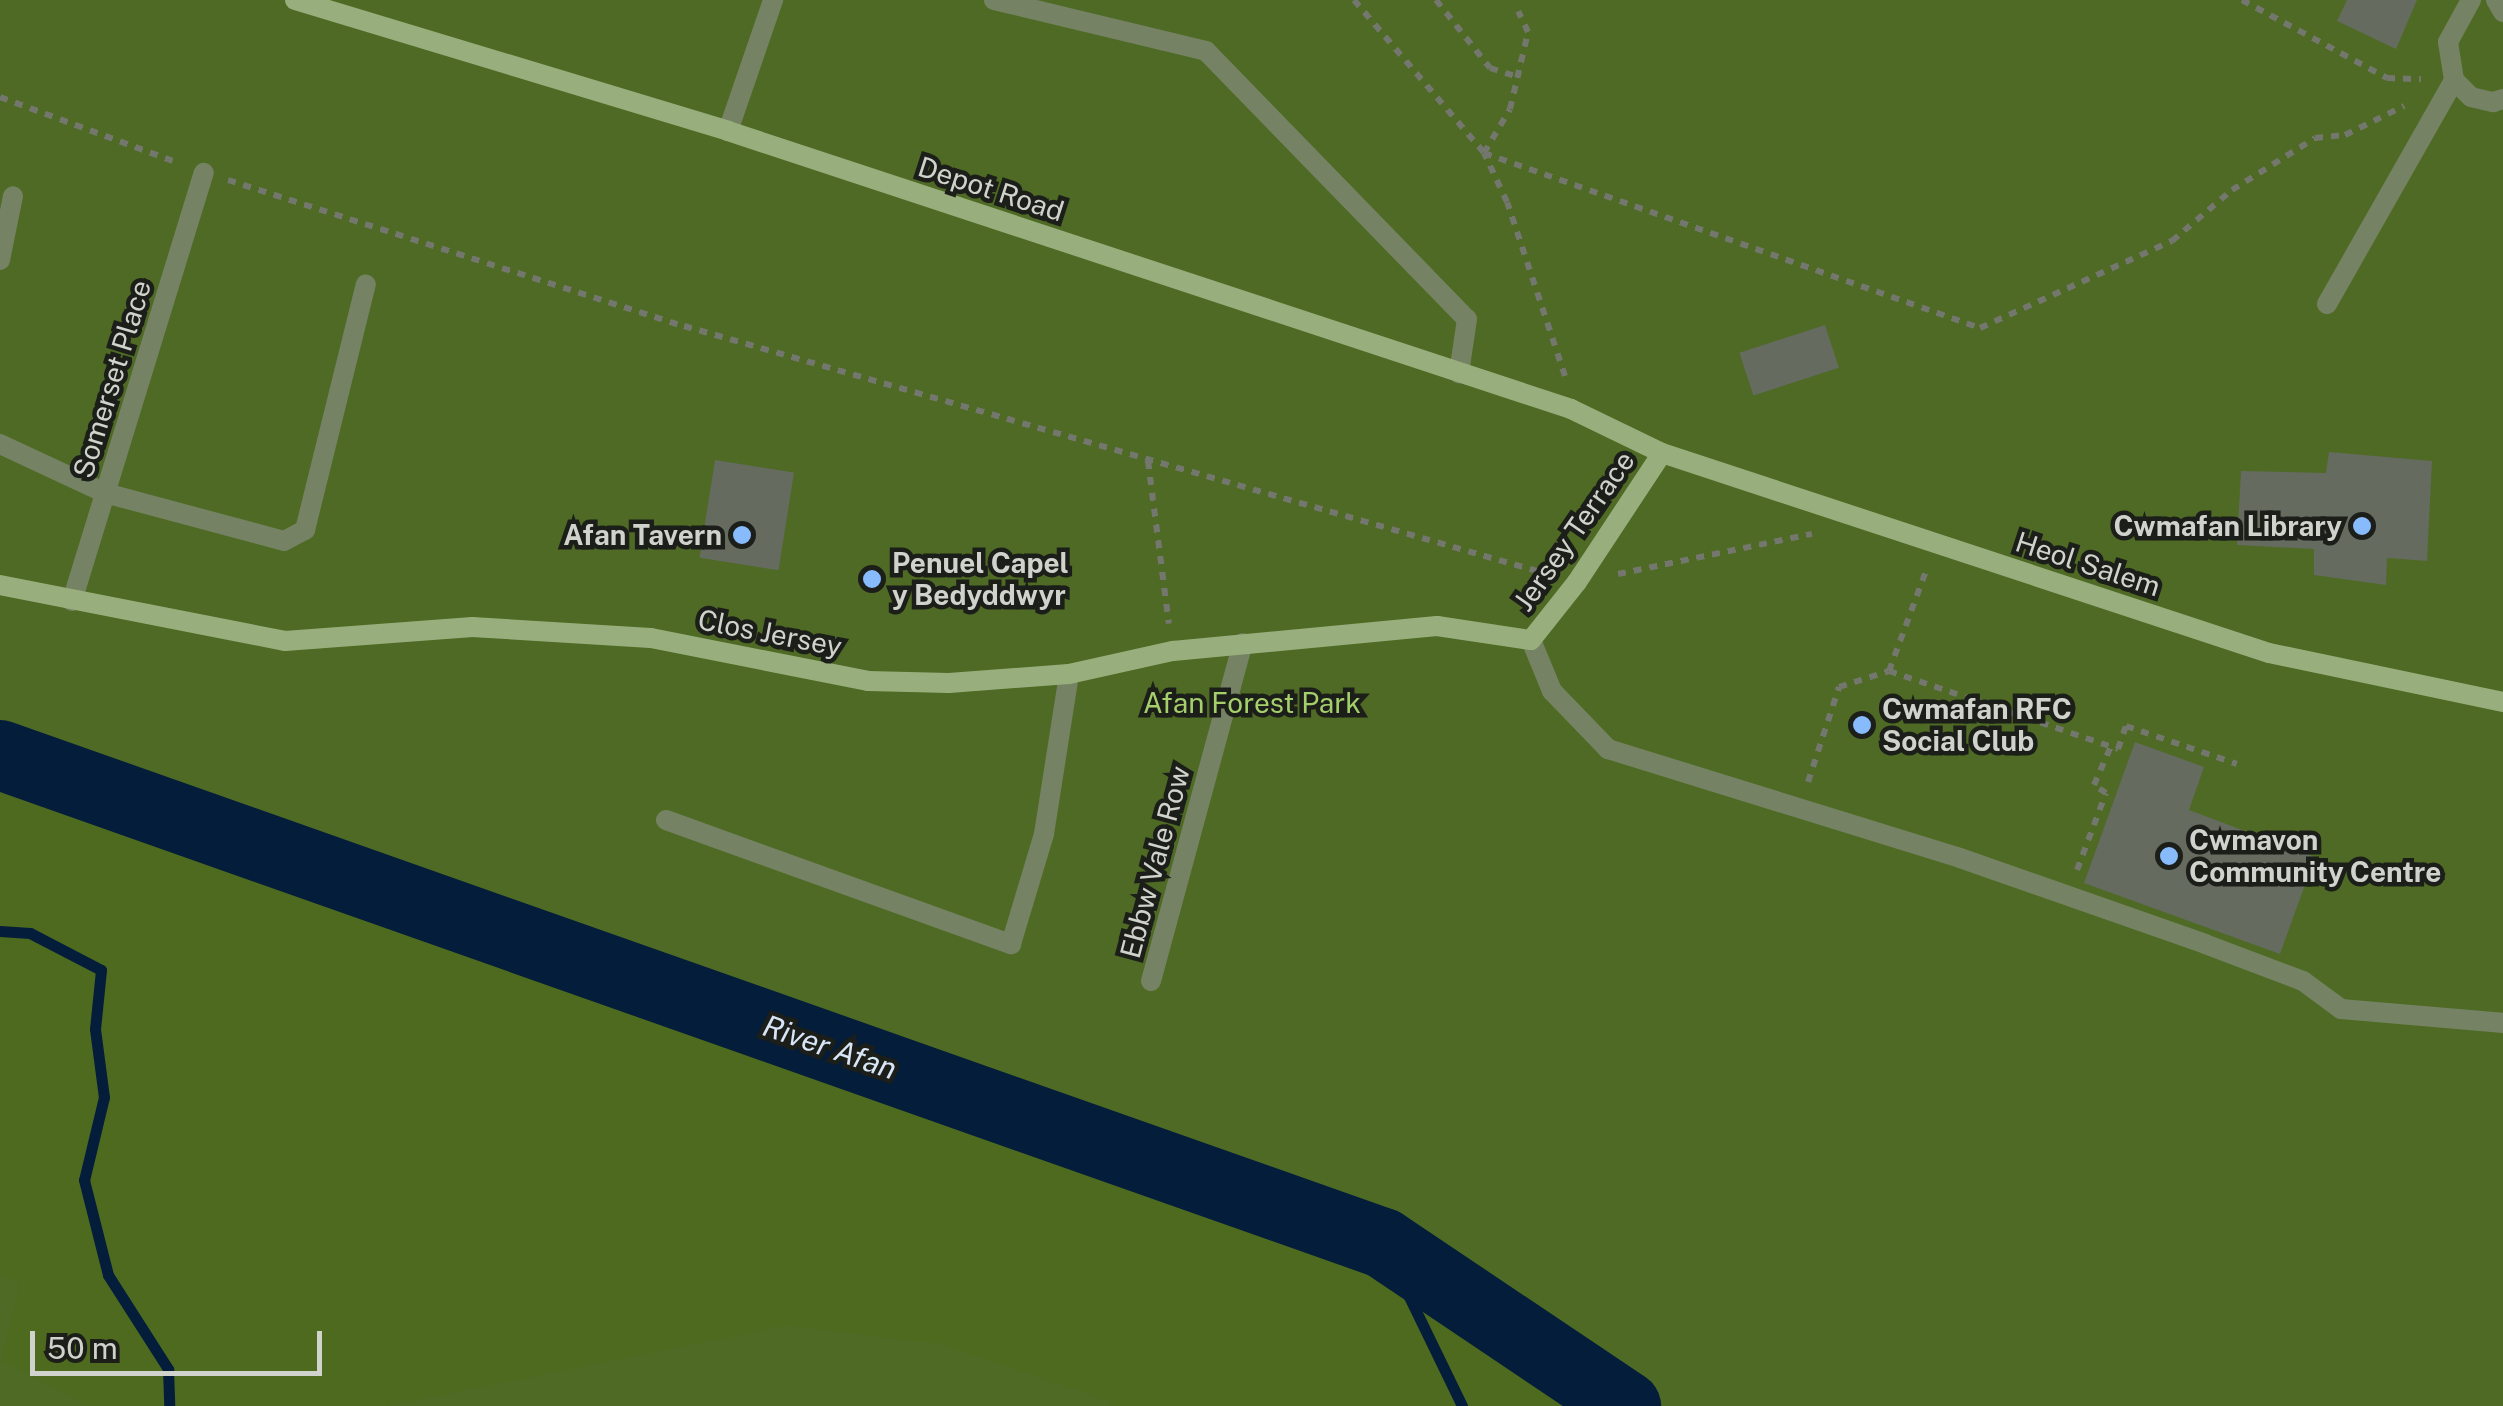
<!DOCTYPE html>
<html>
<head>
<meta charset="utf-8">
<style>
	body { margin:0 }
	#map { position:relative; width:2503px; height:1406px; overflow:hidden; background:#33372d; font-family:"Public Sans",sans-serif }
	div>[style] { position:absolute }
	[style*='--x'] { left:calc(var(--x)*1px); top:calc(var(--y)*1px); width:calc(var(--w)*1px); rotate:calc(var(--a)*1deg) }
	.green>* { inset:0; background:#4e6a24; transform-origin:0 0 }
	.forest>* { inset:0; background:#4d6a1f }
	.stream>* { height:11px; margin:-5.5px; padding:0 5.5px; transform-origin:5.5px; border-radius:5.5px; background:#041d3a }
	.river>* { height:70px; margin:-35px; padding:0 35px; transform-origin:35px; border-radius:35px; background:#041d3a }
	.building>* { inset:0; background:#656b5f; transform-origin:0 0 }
	.path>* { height:6px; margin-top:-3px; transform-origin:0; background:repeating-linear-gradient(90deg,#74776e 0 8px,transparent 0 16px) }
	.lane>* { height:20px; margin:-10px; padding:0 10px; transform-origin:10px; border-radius:10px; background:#758364 }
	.street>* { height:20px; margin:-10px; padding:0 10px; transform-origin:10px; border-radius:10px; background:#758364 }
	.secondary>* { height:20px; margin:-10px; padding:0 10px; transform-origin:10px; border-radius:10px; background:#98af7d }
	.dots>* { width:28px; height:28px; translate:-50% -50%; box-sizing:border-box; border:5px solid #1c1e19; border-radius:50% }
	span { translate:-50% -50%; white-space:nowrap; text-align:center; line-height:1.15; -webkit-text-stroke:9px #1c1e19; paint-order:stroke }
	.street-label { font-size:28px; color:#d0d3cc }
	.poi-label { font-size:28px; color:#d0d3cc; font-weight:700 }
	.right { translate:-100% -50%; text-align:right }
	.left { translate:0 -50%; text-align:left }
	.park-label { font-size:28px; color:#a4cf6b }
	.water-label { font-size:30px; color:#d7e5f6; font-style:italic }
	.scale { position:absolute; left:30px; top:1331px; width:292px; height:45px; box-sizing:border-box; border:5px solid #d0d3cc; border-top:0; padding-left:12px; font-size:30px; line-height:35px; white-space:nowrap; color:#d0d3cc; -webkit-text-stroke:8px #1c1e19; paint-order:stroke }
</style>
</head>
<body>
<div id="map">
	<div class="green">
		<div style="left:0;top:0;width:2503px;height:1406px"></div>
	</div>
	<div class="forest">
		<div style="clip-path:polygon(0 793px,845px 1078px,1187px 1206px,1363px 1265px,1575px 1406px,1111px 1406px,1109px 1401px,942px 1344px,788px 1325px,386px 1406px,90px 1406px,2px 1360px,20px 1284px,0 1273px)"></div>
	</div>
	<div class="stream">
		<div style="--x:0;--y:931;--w:30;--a:4"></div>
		<div style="--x:30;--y:933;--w:80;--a:27.5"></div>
		<div style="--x:101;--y:970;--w:59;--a:95.8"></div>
		<div style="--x:95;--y:1029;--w:69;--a:82.5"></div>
		<div style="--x:104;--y:1097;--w:85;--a:103.5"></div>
		<div style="--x:84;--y:1180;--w:98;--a:75.8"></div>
		<div style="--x:108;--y:1275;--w:112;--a:57.4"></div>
		<div style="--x:168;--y:1369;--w:37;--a:88"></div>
		<div style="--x:1383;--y:1243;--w:181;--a:64.1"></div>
	</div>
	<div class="river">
		<div style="--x:0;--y:755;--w:1467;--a:19.44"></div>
		<div style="--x:1383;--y:1243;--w:293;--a:33.9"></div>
	</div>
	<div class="building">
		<div style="clip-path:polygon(2347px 0,2417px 0,2396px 49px,2337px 21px)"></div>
		<div style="left:1825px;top:325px;width:45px;height:90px;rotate:72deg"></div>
		<div style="clip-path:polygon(2329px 452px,2432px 461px,2427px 561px,2387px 558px,2386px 585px,2314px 575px,2314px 549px,2237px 545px,2241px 471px,2326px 473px)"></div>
		<div style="left:715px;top:460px;width:80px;height:99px;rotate:9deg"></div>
		<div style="clip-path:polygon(2135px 742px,2204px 767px,2189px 810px,2315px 857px,2280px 954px,2084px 883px)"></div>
	</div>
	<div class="path">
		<div style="--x:1354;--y:0;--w:201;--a:49.6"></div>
		<div style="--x:1484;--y:153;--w:51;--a:-59.4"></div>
		<div style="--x:1510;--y:109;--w:79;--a:-76.8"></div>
		<div style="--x:1528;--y:32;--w:23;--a:-115"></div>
		<div style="--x:1436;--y:0;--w:87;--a:51.5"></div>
		<div style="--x:1490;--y:68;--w:29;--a:18"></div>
		<div style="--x:2242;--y:0;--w:165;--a:28.3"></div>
		<div style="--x:2387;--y:78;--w:34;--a:2"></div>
		<div style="--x:0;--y:97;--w:190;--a:20.3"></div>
		<div style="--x:228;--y:180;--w:479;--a:17.8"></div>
		<div style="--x:684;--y:326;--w:899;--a:16.02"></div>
		<div style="--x:1565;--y:376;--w:183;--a:-108.4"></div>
		<div style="--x:1507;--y:202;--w:54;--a:-115.1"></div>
		<div style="--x:1484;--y:153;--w:526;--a:19.43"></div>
		<div style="--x:1980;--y:328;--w:211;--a:-24.4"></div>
		<div style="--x:2172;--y:241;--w:79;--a:-40.4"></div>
		<div style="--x:2232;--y:190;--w:98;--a:-32.1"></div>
		<div style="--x:2315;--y:138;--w:30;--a:-6"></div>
		<div style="--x:2345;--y:135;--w:66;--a:-26.2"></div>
		<div style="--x:1148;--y:461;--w:164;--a:82.7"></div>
		<div style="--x:1618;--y:574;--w:198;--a:-11.7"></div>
		<div style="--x:1889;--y:671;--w:242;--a:18.8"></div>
		<div style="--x:2118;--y:749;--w:24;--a:-71"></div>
		<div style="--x:2126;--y:726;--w:117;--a:18.9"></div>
		<div style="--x:1808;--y:782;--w:100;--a:-71.9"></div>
		<div style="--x:1839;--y:687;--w:52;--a:-17.7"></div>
		<div style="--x:1889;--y:671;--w:110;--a:-69.7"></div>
		<div style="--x:2077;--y:870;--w:82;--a:-69.4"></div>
		<div style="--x:2106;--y:793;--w:14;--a:-146"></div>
		<div style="--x:2094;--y:785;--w:43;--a:-66.4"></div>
	</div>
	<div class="lane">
		<div style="--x:994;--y:0;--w:218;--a:13.5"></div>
		<div style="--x:1206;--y:51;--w:374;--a:45.8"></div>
		<div style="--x:1467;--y:319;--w:55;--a:98.4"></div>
		<div style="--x:728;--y:131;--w:139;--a:-71"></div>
		<div style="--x:0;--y:260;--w:65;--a:-78.5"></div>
		<div style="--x:2327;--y:304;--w:257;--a:-60.4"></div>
		<div style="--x:0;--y:444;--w:116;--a:25"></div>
		<div style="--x:105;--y:493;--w:185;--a:15"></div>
		<div style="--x:284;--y:541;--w:24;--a:-28"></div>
		<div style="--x:305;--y:530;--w:253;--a:-76.1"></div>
		<div style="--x:666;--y:820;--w:367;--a:19.8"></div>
		<div style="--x:1011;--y:944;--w:115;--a:-73.3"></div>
		<div style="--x:1044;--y:834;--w:162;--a:-81.1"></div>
	</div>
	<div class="street">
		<div style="--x:2471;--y:0;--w:48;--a:118.7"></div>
		<div style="--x:2448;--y:42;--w:38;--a:81"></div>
		<div style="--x:2454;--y:80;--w:24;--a:45"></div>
		<div style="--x:2471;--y:97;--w:23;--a:13"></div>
		<div style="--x:2493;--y:102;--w:10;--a:-17"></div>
		<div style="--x:2496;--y:0;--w:14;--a:60"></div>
		<div style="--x:72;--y:601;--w:448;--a:-72.9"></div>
		<div style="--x:1531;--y:640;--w:55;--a:67.6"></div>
		<div style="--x:1552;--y:691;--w:81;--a:46"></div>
		<div style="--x:1608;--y:749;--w:368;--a:17.2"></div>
		<div style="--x:1960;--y:858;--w:260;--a:19.3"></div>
		<div style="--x:2205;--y:944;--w:105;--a:20.7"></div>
		<div style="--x:2303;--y:981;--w:47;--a:36.4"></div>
		<div style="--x:2341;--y:1009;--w:163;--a:4.9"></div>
		<div style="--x:1151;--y:981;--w:350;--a:-74.8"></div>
	</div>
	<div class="secondary">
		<div style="--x:295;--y:0;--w:452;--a:16.8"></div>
		<div style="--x:728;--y:131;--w:888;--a:18.25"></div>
		<div style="--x:1571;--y:409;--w:101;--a:25.8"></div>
		<div style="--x:1662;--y:453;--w:639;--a:18.24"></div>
		<div style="--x:2269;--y:653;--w:239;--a:11.8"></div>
		<div style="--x:0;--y:585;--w:290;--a:11.1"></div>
		<div style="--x:285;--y:641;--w:188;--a:-4.3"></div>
		<div style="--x:472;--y:627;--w:179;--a:3.5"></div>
		<div style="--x:651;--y:638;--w:221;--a:11.2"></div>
		<div style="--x:868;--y:681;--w:81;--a:1.4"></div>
		<div style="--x:949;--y:683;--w:120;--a:-4.3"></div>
		<div style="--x:1069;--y:674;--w:107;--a:-12.5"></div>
		<div style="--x:1173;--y:651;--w:265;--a:-5.4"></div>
		<div style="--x:1437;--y:626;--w:95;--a:8.5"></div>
		<div style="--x:1531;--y:640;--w:74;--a:-51.6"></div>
		<div style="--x:1577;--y:582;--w:154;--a:-56.6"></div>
	</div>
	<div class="dots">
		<div style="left:2362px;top:526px;background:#87bbfb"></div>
		<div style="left:742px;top:535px;background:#87bbfb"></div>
		<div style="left:872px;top:579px;background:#87bbfb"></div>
		<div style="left:1862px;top:725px;background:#87bbfb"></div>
		<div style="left:2169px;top:856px;background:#87bbfb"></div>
	</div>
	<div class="street-label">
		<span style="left:991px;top:189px;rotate:18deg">Depot Road</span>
		<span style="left:112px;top:379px;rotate:-73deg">Somerset Place</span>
		<span style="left:1574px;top:531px;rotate:-55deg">Jersey Terrace</span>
		<span style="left:2088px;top:564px;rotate:18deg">Heol Salem</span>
		<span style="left:770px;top:633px;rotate:11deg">Clos Jersey</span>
		<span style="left:1155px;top:862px;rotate:-75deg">Ebbw Vale Row</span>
	</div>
	<div class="poi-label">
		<span class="right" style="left:2342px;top:526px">Cwmafan Library</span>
		<span class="right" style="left:722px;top:535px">Afan Tavern</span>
		<span class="left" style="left:892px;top:579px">Penuel Capel<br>y Bedyddwyr</span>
		<span class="left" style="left:1882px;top:725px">Cwmafan RFC<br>Social Club</span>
		<span class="left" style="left:2189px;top:856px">Cwmavon<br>Community Centre</span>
	</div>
	<div class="park-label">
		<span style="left:1252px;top:703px">Afan Forest Park</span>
	</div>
	<div class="water-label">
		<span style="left:830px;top:1047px;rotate:19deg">River Afan</span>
	</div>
	<div class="scale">50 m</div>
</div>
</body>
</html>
